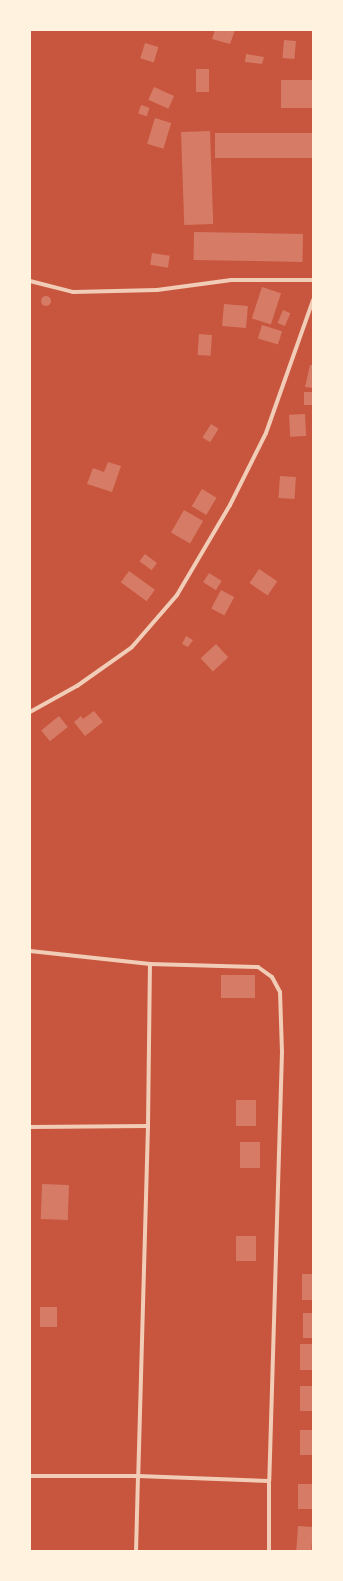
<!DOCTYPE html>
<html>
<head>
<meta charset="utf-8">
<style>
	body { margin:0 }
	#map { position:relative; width:343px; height:1581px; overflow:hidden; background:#c8553d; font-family:Rubik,sans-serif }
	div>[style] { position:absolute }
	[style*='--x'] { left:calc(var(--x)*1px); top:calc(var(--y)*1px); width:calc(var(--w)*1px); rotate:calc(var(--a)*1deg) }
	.building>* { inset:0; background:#d67c66; transform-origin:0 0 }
	.round { border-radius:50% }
	.minor>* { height:4px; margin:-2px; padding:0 2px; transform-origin:2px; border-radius:2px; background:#f1ccb7 }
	span { translate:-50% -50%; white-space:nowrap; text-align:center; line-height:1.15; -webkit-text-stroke:4px #fff3e0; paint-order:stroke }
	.frame { position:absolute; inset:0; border:31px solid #fff3e0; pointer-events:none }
</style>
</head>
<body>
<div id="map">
	<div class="building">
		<div style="clip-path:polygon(215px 30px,235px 30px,230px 44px,212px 39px)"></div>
		<div style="left:284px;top:40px;width:12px;height:18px;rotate:5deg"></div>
		<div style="left:145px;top:43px;width:14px;height:16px;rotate:17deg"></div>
		<div style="clip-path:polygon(246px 54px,264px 57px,262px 64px,245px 62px)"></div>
		<div style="left:196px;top:69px;width:13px;height:23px"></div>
		<div style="left:313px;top:80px;width:28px;height:32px;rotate:90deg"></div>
		<div style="left:154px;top:87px;width:22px;height:14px;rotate:24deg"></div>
		<div style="left:141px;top:105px;width:9px;height:9px;rotate:18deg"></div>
		<div style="left:155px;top:118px;width:17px;height:27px;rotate:17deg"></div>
		<div style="left:210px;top:131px;width:93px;height:29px;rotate:88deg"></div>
		<div style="left:215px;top:133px;width:98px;height:25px"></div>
		<div style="left:194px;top:232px;width:109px;height:28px;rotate:1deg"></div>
		<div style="left:152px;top:253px;width:18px;height:12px;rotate:9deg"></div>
		<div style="left:262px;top:287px;width:20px;height:33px;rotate:18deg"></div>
		<div class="round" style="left:41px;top:296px;width:10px;height:10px"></div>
		<div style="left:224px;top:304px;width:24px;height:22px;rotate:5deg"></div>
		<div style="left:283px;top:310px;width:8px;height:14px;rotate:23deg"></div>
		<div style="left:262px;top:325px;width:21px;height:14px;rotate:17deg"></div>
		<div style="left:199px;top:334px;width:13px;height:21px;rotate:4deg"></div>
		<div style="clip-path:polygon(310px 365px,313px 365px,313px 388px,305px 387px)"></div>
		<div style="left:304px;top:392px;width:9px;height:13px"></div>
		<div style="left:305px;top:414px;width:22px;height:16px;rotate:87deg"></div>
		<div style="left:211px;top:424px;width:9px;height:16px;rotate:32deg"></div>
		<div style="clip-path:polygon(108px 462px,121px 466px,112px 492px,87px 484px,93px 468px,104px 472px)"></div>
		<div style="left:280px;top:476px;width:16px;height:22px;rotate:4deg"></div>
		<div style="left:202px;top:489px;width:17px;height:20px;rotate:31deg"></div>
		<div style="left:184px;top:510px;width:22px;height:26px;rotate:30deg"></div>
		<div style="left:145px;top:554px;width:15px;height:9px;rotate:37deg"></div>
		<div style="left:259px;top:569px;width:22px;height:17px;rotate:34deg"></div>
		<div style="left:129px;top:571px;width:32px;height:14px;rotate:36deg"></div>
		<div style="left:209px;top:573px;width:15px;height:11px;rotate:32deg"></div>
		<div style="left:221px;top:590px;width:15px;height:21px;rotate:28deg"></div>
		<div style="clip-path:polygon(186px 636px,193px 640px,188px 647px,182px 644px)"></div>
		<div style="left:216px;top:644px;width:18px;height:21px;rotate:47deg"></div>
		<div style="clip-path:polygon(94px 711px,103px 722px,85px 736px,74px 722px,81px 716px,83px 719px)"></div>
		<div style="left:59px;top:716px;width:14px;height:23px;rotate:51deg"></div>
		<div style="left:255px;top:975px;width:23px;height:34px;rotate:90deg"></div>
		<div style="left:236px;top:1100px;width:20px;height:26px"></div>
		<div style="left:240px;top:1142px;width:20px;height:26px"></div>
		<div style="left:42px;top:1184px;width:27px;height:35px;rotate:2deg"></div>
		<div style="left:236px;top:1236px;width:20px;height:25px"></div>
		<div style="left:302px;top:1274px;width:11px;height:26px"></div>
		<div style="left:40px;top:1307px;width:17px;height:20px"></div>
		<div style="left:303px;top:1313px;width:10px;height:25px"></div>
		<div style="left:300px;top:1344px;width:13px;height:26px"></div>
		<div style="left:300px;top:1386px;width:13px;height:25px"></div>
		<div style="left:300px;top:1430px;width:13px;height:25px"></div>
		<div style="left:298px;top:1484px;width:15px;height:25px"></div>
		<div style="left:298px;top:1526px;width:15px;height:25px;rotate:4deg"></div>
	</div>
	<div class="minor">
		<div style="--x:30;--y:281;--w:44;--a:14.3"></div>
		<div style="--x:73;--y:292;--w:84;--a:-1.4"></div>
		<div style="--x:157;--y:290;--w:75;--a:-7.7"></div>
		<div style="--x:231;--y:280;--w:82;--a:0"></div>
		<div style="--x:30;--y:712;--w:54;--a:-29"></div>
		<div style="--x:77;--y:686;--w:67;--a:-35.3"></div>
		<div style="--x:132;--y:647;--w:69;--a:-49.1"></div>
		<div style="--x:177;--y:595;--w:104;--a:-59.5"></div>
		<div style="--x:230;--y:505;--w:80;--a:-63.4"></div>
		<div style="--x:266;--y:433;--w:141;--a:-70.5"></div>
		<div style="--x:30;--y:951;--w:121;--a:6.2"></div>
		<div style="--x:150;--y:964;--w:108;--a:1.6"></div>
		<div style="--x:258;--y:967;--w:17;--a:36"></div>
		<div style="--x:272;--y:977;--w:17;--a:62"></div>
		<div style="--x:280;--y:992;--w:60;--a:88.1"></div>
		<div style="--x:282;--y:1052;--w:429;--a:91.7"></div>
		<div style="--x:269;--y:1481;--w:70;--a:90"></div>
		<div style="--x:148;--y:1126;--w:162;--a:-89.3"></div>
		<div style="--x:30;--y:1127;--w:118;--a:-0.5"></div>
		<div style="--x:148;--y:1126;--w:350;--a:91.6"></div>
		<div style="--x:138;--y:1476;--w:131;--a:2.2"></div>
		<div style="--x:30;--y:1476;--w:108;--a:0"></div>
		<div style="--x:138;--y:1476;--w:75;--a:91.5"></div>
	</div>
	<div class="frame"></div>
</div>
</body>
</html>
